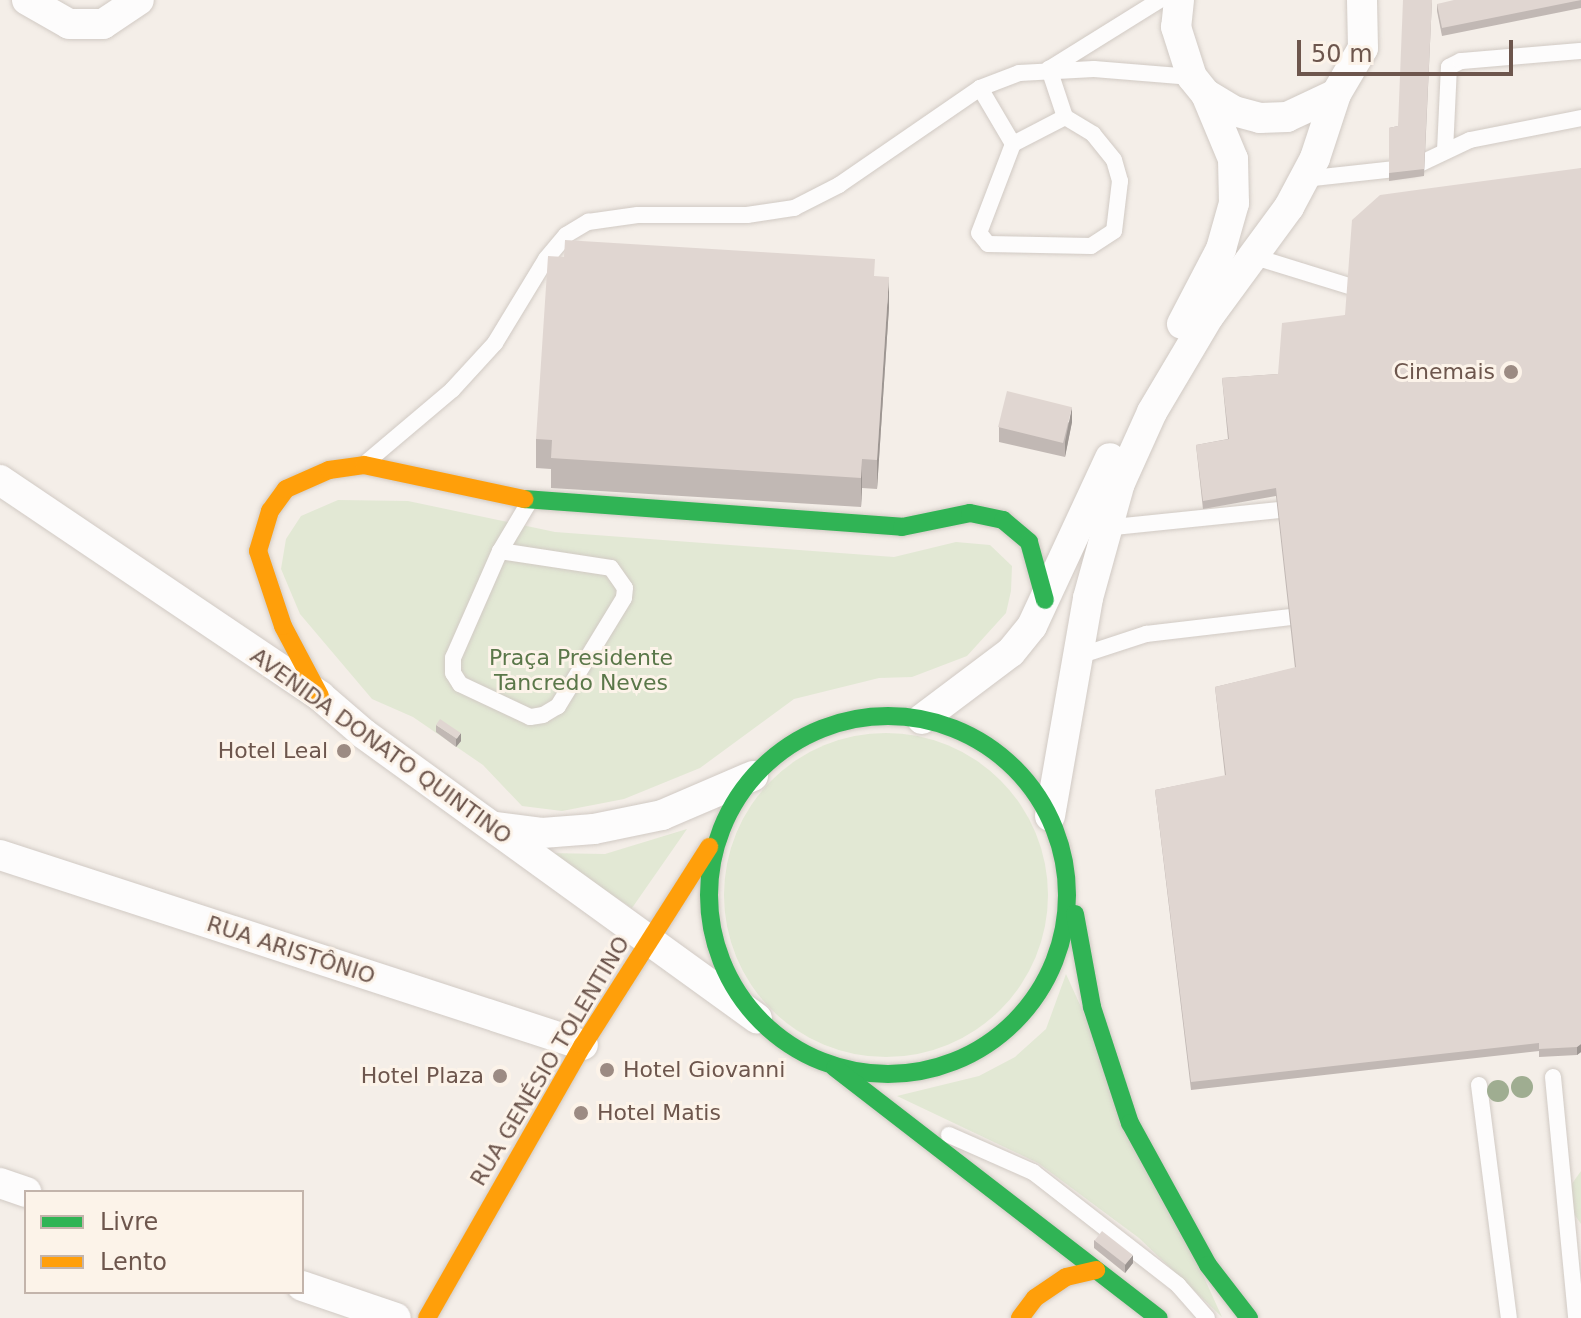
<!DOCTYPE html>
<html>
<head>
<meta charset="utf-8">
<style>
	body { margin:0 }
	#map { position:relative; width:1581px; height:1318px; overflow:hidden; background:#f4eee8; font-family:"DejaVu Sans",sans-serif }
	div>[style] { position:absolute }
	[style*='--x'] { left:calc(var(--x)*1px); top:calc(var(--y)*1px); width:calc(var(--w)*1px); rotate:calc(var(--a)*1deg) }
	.green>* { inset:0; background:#e2e8d4 }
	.round { border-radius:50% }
	.roads { filter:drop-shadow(0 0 2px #d1cac4) drop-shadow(0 0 2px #d1cac4) }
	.lane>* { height:16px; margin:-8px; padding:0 8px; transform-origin:8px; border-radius:8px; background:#fdfcfc }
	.street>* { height:30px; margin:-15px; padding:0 15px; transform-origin:15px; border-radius:15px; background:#fdfcfc }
	.fast>* { height:18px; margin:-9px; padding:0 9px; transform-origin:9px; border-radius:9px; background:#30b455 }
	.fast>.ring { margin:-9px; padding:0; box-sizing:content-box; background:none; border:18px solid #30b455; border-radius:50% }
	.slow>* { height:18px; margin:-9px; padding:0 9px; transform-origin:9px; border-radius:9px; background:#ff9f0a }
	.trees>* { width:22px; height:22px; margin:-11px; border-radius:50%; background:#9fad91 }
	.wall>* { inset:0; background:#c1b8b4 }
	.shaded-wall>* { inset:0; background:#9d9692 }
	.building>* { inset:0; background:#e0d6d1; transform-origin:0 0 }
	.dots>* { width:22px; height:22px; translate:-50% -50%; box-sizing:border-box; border:4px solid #fcf3e9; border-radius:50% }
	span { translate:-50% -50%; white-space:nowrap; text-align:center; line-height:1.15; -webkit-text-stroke:6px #fcf3e9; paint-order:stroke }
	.poi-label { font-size:22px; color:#6d564d }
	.right { translate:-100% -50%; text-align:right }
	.left { translate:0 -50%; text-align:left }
	.park-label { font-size:22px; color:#5a7749 }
	.street-label { font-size:22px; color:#6d564d }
	.legend { position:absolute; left:24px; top:1190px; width:280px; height:104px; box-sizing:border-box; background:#fcf3e9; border:2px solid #c3b4ab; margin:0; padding:10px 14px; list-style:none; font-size:24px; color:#6d564d }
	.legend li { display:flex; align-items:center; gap:16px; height:40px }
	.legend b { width:40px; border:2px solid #c3b4ab }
	.scale { position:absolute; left:1297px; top:40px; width:216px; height:36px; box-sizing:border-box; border:4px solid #6d564d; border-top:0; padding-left:10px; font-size:24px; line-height:28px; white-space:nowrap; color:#6d564d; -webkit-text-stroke:6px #fcf3e9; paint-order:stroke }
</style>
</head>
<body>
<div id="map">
	<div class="green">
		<div style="clip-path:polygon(338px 500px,408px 501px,555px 532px,894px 557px,956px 542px,990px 545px,1012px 566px,1011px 591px,1006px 613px,967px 656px,912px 677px,879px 678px,794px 699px,700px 768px,624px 799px,562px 811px,522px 806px,483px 765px,413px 717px,372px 699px,300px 614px,281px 569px,286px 539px,301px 516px)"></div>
		<div class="round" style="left:724px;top:733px;width:324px;height:324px"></div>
		<div style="clip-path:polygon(687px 829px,632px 908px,547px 853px,605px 854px)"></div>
		<div style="clip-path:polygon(1066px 974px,1222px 1317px,1139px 1238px,1038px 1163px,897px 1096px,979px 1076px,1015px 1057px,1046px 1029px)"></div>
		<div style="clip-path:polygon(1581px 1171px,1581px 1224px,1570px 1208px,1571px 1185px)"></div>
	</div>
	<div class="roads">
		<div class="lane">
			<div style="--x:980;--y:88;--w:65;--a:59.5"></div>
			<div style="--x:1065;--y:117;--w:33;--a:31"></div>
			<div style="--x:1093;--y:134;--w:33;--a:51"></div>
			<div style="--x:1114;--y:160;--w:22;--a:74"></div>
			<div style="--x:1120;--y:181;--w:50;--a:96.8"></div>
			<div style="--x:1114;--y:231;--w:27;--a:147"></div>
			<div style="--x:1091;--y:246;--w:103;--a:-178.9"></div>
			<div style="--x:988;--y:244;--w:14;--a:-129"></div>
			<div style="--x:979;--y:233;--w:95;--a:-69.1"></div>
			<div style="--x:1013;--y:144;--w:59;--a:-27.4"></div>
			<div style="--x:1065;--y:117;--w:51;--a:-108.4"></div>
			<div style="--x:1049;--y:69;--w:131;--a:-31.9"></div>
			<div style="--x:1445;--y:151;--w:84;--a:-87.3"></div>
			<div style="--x:1449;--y:67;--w:13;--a:-27"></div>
			<div style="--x:1461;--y:61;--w:120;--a:-4.8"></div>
			<div style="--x:1304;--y:179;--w:110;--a:-6.3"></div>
			<div style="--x:1413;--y:167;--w:63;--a:-25.3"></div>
			<div style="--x:1470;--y:140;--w:113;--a:-11.2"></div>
			<div style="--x:1252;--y:256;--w:118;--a:17.2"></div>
			<div style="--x:368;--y:461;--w:110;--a:-40.2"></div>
			<div style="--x:452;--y:390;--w:64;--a:-47.5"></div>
			<div style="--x:495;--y:343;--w:98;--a:-58.7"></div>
			<div style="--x:546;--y:259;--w:31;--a:-50"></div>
			<div style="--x:566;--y:235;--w:26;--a:-31"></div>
			<div style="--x:588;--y:222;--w:50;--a:-8"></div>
			<div style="--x:638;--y:215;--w:109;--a:0"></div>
			<div style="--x:747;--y:215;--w:48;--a:-8.5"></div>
			<div style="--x:794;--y:208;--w:51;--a:-27.1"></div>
			<div style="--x:839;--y:185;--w:171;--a:-34.5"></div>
			<div style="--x:980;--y:88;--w:42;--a:-21"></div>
			<div style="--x:1019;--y:73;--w:75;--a:-3.1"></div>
			<div style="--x:1094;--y:69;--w:98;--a:4.7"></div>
			<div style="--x:1105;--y:528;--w:194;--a:-5.9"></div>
			<div style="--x:500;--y:551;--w:112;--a:8.7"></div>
			<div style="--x:611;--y:568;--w:24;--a:55"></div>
			<div style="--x:625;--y:588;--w:10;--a:96"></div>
			<div style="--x:624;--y:598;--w:127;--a:121.4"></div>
			<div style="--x:558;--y:706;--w:17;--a:149"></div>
			<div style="--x:543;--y:715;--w:13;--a:171"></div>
			<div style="--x:530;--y:717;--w:77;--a:-154.8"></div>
			<div style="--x:460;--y:684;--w:13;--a:-122"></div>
			<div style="--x:453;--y:673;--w:15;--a:-90"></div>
			<div style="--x:453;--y:658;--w:117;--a:-66.3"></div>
			<div style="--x:500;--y:551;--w:55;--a:-59.2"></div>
			<div style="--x:1079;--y:656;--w:71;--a:-18.2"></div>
			<div style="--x:1146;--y:634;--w:163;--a:-6.7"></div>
			<div style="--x:1553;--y:1077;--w:242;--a:84.5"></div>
			<div style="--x:1479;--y:1085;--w:235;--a:82.7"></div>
			<div style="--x:949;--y:1135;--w:92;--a:23.8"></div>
			<div style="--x:1033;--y:1172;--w:184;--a:37.9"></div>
			<div style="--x:1178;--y:1285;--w:44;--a:48.7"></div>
		</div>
		<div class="street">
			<div style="--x:27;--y:0;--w:48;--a:29.7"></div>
			<div style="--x:69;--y:24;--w:34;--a:0"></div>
			<div style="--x:103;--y:24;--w:43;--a:-33.7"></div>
			<div style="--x:1179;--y:0;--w:27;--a:96"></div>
			<div style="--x:1176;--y:27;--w:52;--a:72.3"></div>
			<div style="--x:1192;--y:77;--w:22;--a:51"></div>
			<div style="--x:1206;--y:94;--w:33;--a:31"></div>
			<div style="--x:1234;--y:111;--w:27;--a:15"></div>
			<div style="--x:1260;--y:118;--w:27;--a:-2"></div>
			<div style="--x:1287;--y:117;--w:54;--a:-25.1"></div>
			<div style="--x:1336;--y:94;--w:53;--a:-59.6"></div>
			<div style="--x:1363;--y:48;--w:48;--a:-91.2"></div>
			<div style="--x:1182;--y:324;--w:85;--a:-62.5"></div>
			<div style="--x:1221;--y:249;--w:48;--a:-74.2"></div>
			<div style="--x:1234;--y:203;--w:44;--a:-91.3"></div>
			<div style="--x:1233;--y:159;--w:70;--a:-112.6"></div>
			<div style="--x:0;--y:480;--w:386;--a:34"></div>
			<div style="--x:320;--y:696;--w:58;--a:40.8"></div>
			<div style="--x:364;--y:734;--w:485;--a:35.9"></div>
			<div style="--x:922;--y:719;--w:111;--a:-37"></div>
			<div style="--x:1011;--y:652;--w:33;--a:-51"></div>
			<div style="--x:1032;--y:626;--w:185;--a:-65.1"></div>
			<div style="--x:1050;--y:816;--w:221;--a:-80.1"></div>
			<div style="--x:1088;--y:598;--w:119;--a:-74.5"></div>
			<div style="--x:1120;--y:483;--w:78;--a:-65.7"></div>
			<div style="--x:1152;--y:412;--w:112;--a:-59.3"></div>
			<div style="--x:1209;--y:316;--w:135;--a:-53.7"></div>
			<div style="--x:1289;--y:207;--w:55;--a:-62"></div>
			<div style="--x:1315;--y:158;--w:67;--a:-71.8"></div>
			<div style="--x:495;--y:827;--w:47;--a:7.3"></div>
			<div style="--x:542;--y:833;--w:52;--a:-4.4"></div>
			<div style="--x:594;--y:829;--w:69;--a:-11.6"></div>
			<div style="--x:662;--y:815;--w:99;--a:-23.2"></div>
			<div style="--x:0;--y:855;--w:613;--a:18.05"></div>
			<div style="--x:0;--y:1183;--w:28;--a:19"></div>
			<div style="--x:302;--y:1286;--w:99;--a:18.8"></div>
		</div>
		<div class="fast">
			<div style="--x:524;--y:499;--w:379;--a:4.2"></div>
			<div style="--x:902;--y:527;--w:69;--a:-11.6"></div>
			<div style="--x:970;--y:513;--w:34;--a:12"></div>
			<div style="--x:1003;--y:520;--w:34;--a:40"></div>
			<div style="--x:1029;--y:542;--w:60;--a:74.6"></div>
			<div class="ring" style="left:709px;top:716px;width:340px;height:340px"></div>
			<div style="--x:1075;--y:914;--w:95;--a:79.6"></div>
			<div style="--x:1092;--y:1007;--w:122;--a:71.9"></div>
			<div style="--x:1130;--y:1123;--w:162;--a:61.2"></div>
			<div style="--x:1208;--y:1265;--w:67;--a:52.3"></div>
			<div style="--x:835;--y:1068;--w:409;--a:37.7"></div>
		</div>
		<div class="slow">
			<div style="--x:320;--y:696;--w:79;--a:-117.9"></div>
			<div style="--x:283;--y:626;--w:79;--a:-108.4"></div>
			<div style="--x:258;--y:551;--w:42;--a:-73.3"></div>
			<div style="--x:270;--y:511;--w:27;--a:-54"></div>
			<div style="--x:286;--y:489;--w:47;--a:-23.8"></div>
			<div style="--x:329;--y:470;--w:35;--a:-8"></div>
			<div style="--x:364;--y:465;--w:164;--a:12"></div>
			<div style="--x:427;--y:1318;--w:314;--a:-60.3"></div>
			<div style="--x:583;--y:1045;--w:235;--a:-57.5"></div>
			<div style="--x:1020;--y:1318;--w:25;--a:-53"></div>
			<div style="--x:1035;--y:1298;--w:37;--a:-34"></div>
			<div style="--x:1066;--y:1277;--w:31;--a:-13"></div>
		</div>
	</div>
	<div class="trees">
		<div style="left:1522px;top:1087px"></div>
		<div style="left:1498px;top:1091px"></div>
	</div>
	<div class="wall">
		<div style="clip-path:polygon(1432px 0,1424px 176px,1389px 181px,1389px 128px,1398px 126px)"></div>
		<div style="clip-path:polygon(1581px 0,1581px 8px,1442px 36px,1437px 11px,1437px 4px)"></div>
		<div style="clip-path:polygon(1581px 168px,1581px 1052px,1577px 1055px,1539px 1057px,1539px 1051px,1191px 1090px,1155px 790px,1225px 776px,1215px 687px,1295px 668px,1276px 496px,1203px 509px,1196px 445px,1228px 439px,1222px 378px,1278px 374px,1345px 315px)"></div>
		<div style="clip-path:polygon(875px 276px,889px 307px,877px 489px,862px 488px,861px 507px,551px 488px,551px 469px,536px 468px,536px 439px)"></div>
		<div style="clip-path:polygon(1072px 422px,1065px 457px,999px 442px,999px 427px)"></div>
		<div style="clip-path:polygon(436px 725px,461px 741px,456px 747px,436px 732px)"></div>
		<div style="clip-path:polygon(1094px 1240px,1133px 1263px,1125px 1273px,1094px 1248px)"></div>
	</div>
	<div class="shaded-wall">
		<div style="clip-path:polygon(889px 277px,889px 307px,877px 489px,877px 460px)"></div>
		<div style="clip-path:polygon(1072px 407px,1072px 422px,1065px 457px,1065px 442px)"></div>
		<div style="clip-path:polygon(862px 459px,862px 488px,861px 507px,861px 478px)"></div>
		<div style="clip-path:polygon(461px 733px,461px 741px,456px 747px,456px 739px)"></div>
		<div style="clip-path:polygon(1581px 1044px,1581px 1052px,1577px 1055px,1577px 1047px)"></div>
		<div style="clip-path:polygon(1133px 1255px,1133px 1263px,1125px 1273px,1125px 1265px)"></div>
	</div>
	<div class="building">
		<div style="clip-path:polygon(1403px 0,1432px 0,1424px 169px,1389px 173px,1389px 128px,1398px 126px)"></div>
		<div style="clip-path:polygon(1454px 0,1581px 0,1442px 28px,1437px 4px)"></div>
		<div style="clip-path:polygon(1581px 168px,1581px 1044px,1577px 1047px,1539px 1049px,1539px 1043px,1191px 1082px,1155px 790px,1226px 775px,1215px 687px,1296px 667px,1276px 488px,1203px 501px,1196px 445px,1229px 439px,1222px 378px,1278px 374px,1282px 323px,1345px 315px,1352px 220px,1380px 195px)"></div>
		<div style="clip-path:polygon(565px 240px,875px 259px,874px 276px,889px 277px,877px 460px,862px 459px,861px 478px,551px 458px,552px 440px,536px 439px,548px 256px,564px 257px)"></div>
		<div style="left:1007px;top:391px;width:67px;height:37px;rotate:14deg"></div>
		<div style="left:440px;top:719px;width:25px;height:7px;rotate:34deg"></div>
		<div style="left:1102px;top:1231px;width:39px;height:12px;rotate:38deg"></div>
	</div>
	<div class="dots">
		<div style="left:1511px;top:372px;background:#9c8b83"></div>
		<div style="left:344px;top:751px;background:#9c8b83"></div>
		<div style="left:607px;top:1070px;background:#9c8b83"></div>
		<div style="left:500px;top:1076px;background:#9c8b83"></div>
		<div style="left:581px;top:1113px;background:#9c8b83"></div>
	</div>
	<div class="poi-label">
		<span class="right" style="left:1495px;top:372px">Cinemais</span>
		<span class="right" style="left:328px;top:751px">Hotel Leal</span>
		<span class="left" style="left:623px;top:1070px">Hotel Giovanni</span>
		<span class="right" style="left:484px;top:1076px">Hotel Plaza</span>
		<span class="left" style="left:597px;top:1113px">Hotel Matis</span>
	</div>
	<div class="park-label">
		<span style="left:581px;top:670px">Praça Presidente<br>Tancredo Neves</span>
	</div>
	<div class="street-label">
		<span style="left:381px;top:746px;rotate:36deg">AVENIDA DONATO QUINTINO</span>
		<span style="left:291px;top:950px;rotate:18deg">RUA ARISTÔNIO</span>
		<span style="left:550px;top:1061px;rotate:-59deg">RUA GENÉSIO TOLENTINO</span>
	</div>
	<ul class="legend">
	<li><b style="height:10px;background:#30b455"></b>Livre</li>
	<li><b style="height:10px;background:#ff9f0a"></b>Lento</li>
	</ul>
	<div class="scale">50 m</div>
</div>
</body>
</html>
